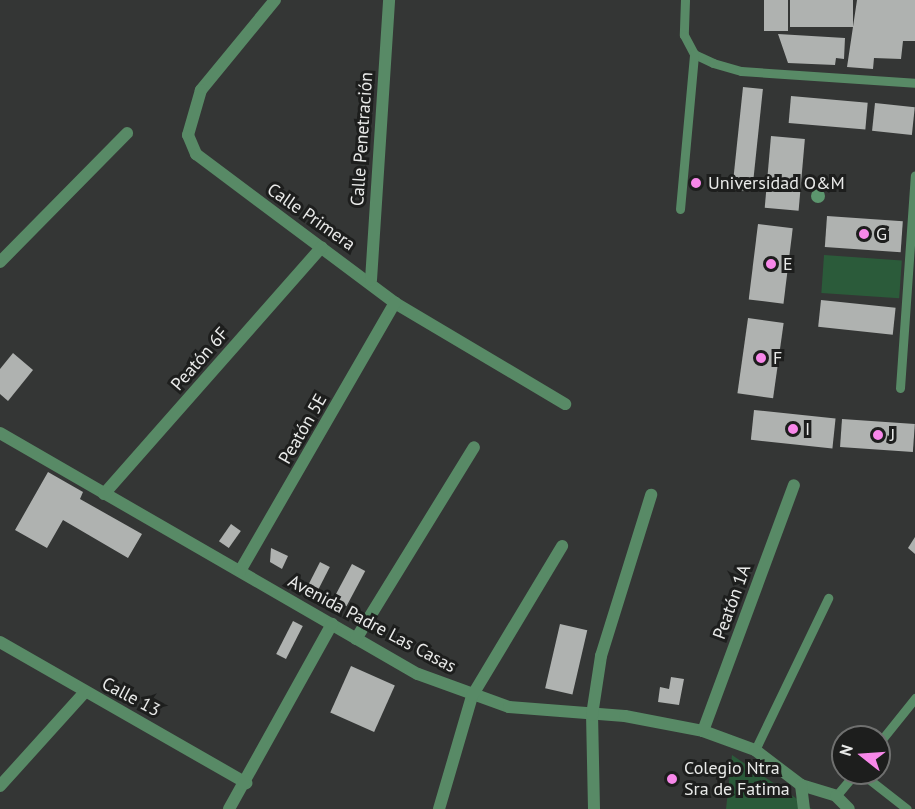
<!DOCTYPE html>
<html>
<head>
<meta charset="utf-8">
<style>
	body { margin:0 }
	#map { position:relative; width:915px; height:809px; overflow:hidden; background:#343635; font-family:"PT Sans",sans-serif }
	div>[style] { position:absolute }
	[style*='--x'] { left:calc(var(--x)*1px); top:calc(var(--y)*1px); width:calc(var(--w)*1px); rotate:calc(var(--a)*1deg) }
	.green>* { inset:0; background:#2b5b3a; transform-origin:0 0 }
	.building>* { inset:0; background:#afb2b0; transform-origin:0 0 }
	.service>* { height:9px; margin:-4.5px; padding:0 4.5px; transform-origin:4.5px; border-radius:4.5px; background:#588a66 }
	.minor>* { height:12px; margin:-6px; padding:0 6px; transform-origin:6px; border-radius:6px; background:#588a66 }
	.trees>* { width:14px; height:14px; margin:-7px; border-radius:50%; background:#5c966e }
	.dots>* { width:16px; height:16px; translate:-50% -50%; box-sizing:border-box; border:3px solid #1d1e1d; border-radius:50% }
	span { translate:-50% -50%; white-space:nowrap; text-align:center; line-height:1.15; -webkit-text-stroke:6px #1d1e1d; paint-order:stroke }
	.street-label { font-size:18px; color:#e9eae9 }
	.poi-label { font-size:18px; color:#e9eae9 }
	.left { translate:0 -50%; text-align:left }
	.north { position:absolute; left:831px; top:725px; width:60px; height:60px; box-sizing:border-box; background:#1d1e1d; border:2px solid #6f706f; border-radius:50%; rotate:287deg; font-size:16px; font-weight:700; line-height:24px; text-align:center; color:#e9eae9 }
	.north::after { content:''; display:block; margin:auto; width:21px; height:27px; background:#f888ea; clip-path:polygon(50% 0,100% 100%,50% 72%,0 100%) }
</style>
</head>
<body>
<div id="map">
	<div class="green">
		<div style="left:824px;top:255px;width:78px;height:38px;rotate:4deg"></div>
		<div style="clip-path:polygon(732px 755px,812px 809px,726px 809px)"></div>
	</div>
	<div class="building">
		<div style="left:764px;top:0;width:24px;height:31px"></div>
		<div style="left:790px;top:0;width:63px;height:27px"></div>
		<div style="clip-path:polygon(857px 0,915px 0,915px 41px,903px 41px,901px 59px,874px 58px,873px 69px,847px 67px)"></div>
		<div style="clip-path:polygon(778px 34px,845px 38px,844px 59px,836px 58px,835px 65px,788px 63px)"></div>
		<div style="left:743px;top:87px;width:20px;height:103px;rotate:6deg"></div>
		<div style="left:791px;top:96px;width:77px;height:27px;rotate:5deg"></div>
		<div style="left:875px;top:103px;width:40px;height:28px;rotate:6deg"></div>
		<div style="left:771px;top:136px;width:34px;height:72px;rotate:5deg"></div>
		<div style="left:827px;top:216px;width:76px;height:31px;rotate:4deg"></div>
		<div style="left:758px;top:224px;width:35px;height:76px;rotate:7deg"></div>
		<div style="left:821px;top:300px;width:75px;height:27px;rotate:6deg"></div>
		<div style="left:748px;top:318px;width:36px;height:76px;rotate:8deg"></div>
		<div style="clip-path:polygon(13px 353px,33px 370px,8px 401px,0 394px,0 369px)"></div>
		<div style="left:754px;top:410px;width:82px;height:30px;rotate:6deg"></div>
		<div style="left:842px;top:419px;width:73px;height:28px;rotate:4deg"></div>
		<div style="clip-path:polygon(48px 472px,83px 492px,80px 499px,142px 534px,128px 558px,63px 520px,47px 548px,15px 530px)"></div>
		<div style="left:231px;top:524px;width:12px;height:21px;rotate:35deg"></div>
		<div style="clip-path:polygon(915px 537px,915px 554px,908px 548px)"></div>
		<div style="clip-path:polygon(271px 548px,288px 556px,282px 569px,270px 562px)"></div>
		<div style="left:320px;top:562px;width:11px;height:27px;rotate:27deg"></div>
		<div style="left:352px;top:564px;width:15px;height:40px;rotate:28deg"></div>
		<div style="left:293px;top:621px;width:11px;height:37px;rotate:27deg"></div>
		<div style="left:560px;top:624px;width:28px;height:66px;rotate:13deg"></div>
		<div style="left:351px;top:666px;width:48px;height:51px;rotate:24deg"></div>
		<div style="clip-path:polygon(671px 677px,684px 679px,679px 705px,658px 702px,660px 687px,669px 689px)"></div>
	</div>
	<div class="service">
		<div style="--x:685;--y:0;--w:35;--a:92"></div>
		<div style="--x:684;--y:35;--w:21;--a:62"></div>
		<div style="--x:694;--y:54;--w:21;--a:25"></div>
		<div style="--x:713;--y:63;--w:29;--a:16"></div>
		<div style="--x:741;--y:71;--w:174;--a:3.9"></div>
		<div style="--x:680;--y:209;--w:156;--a:-84.8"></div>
		<div style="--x:900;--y:388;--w:213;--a:-86"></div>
		<div style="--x:879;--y:743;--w:58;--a:-51.3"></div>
		<div style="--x:755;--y:750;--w:169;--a:-64.3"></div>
		<div style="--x:861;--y:773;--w:58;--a:38"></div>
		<div style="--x:836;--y:796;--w:30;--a:-50"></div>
	</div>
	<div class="minor">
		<div style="--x:275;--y:0;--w:117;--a:129.4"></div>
		<div style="--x:201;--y:90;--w:47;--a:106.1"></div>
		<div style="--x:188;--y:135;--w:21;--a:67"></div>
		<div style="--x:196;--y:154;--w:249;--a:36.8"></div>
		<div style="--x:395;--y:303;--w:198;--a:30.7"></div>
		<div style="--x:0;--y:262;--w:181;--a:-45.4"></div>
		<div style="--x:371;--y:280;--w:281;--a:-86.3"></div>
		<div style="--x:0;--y:433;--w:482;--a:30"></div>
		<div style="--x:418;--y:674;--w:97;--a:19.9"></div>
		<div style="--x:509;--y:707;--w:116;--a:4.4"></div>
		<div style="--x:625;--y:716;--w:79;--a:10.9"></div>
		<div style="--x:703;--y:731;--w:55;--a:20.1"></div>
		<div style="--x:755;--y:750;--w:58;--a:37.3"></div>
		<div style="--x:801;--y:785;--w:37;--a:17"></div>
		<div style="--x:836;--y:796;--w:18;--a:45"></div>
		<div style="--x:104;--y:494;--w:329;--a:-48.6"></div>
		<div style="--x:240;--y:571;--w:310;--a:-60"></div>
		<div style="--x:356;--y:639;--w:225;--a:-58.4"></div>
		<div style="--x:0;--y:642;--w:284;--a:29.8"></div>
		<div style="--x:703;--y:731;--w:262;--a:-69.7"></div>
		<div style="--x:801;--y:785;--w:24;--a:83"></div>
		<div style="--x:0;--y:786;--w:127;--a:-47.9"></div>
		<div style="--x:229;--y:809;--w:212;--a:-60.9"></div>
		<div style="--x:439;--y:809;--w:118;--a:-73.7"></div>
		<div style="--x:472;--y:696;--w:175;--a:-59"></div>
		<div style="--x:594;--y:809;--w:94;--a:-91.2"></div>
		<div style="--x:592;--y:715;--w:60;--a:-81.3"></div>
		<div style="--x:601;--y:656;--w:169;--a:-72.7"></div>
	</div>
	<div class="trees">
		<div style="left:818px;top:196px"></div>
	</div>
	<div class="dots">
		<div style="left:696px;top:183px;background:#f888ea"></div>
		<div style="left:864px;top:234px;background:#f888ea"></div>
		<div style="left:771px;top:264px;background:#f888ea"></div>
		<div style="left:761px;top:358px;background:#f888ea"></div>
		<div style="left:793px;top:429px;background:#f888ea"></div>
		<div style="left:878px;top:435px;background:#f888ea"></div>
		<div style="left:672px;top:779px;background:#f888ea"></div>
	</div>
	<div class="street-label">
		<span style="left:362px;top:139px;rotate:-86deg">Calle Penetración</span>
		<span style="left:311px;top:217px;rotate:35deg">Calle Primera</span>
		<span style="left:200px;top:359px;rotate:-49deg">Peatón 6F</span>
		<span style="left:303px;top:429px;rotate:-60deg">Peatón 5E</span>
		<span style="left:732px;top:602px;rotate:-70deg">Peatón 1A</span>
		<span style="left:372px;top:624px;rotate:28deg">Avenida Padre Las Casas</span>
		<span style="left:131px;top:697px;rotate:28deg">Calle 13</span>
	</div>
	<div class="poi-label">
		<span class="left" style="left:708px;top:183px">Universidad O&amp;M</span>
		<span class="left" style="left:876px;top:234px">G</span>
		<span class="left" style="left:783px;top:264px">E</span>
		<span class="left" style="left:773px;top:358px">F</span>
		<span class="left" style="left:805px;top:429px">I</span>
		<span class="left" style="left:890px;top:435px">J</span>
		<span class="left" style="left:684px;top:779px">Colegio Ntra<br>Sra de Fatima</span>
	</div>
	<div class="north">N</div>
</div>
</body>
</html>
